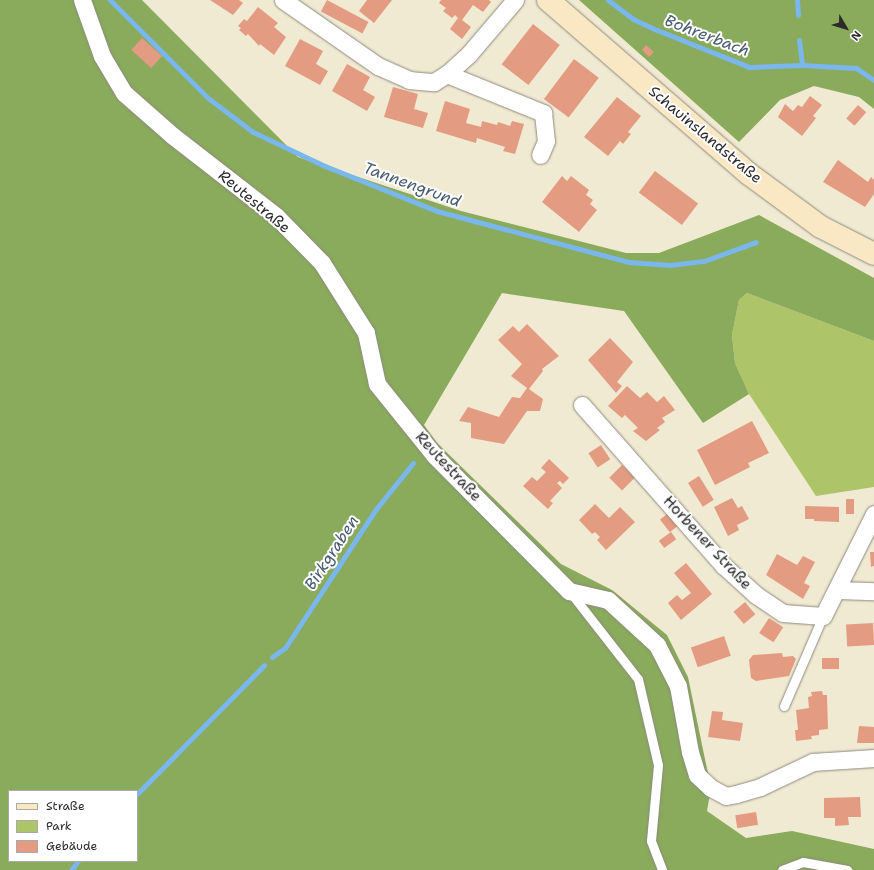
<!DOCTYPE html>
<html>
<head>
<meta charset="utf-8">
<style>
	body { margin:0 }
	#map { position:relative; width:874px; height:870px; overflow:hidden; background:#f1ead3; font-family:"Shantell Sans",sans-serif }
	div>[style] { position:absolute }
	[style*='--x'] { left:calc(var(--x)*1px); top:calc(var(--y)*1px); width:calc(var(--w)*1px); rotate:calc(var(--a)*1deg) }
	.green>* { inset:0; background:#aec468 }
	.forest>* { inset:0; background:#8aaa5c }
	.stream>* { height:5px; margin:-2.5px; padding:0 2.5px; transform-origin:2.5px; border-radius:2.5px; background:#7ab7ec }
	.building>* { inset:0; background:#e39b81; transform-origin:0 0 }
	.roads { filter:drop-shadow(0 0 1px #8e8a7f) drop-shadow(0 0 1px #8e8a7f) }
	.service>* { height:9px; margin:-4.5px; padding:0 4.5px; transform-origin:4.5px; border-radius:4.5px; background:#fff }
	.minor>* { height:17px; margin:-8.5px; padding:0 8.5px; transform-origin:8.5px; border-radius:8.5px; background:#fff }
	.secondary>* { height:22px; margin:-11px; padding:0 11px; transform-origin:11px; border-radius:11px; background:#fae7c3 }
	span { translate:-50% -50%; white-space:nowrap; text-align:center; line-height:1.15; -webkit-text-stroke:4px #fff; paint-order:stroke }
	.street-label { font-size:15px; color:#2b2b2b }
	.water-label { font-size:16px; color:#475c6f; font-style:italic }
	.legend { position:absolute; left:8px; top:790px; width:130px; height:72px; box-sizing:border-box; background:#fff; border:1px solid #aaa; margin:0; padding:5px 7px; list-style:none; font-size:12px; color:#2b2b2b }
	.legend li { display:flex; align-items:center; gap:8px; height:20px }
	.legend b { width:20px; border:1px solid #aaa }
	.north { position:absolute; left:826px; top:8px; width:40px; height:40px; -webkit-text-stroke:3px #fff; paint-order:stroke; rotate:128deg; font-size:11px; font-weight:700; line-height:16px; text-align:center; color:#2b2b2b }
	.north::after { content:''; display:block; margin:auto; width:14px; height:18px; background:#2b2b2b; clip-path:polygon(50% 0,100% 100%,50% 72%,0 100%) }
</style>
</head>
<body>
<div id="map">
	<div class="green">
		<div style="clip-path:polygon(747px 293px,874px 341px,874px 487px,816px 496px,749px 394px,735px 363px,732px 335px,739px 300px)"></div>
	</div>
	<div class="forest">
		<div style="clip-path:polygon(evenodd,0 0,142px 0,298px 157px,461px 211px,626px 253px,659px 253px,759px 215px,874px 278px,874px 341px,747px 293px,739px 300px,732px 335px,735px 363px,749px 394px,703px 423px,624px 311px,502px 293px,424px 425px,437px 443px,561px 564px,612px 590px,667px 635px,688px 677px,711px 788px,707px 811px,746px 838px,792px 831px,874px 849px,874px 870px,0 870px,0 0,9px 791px,137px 791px,137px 861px,9px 861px,9px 791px)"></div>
		<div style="clip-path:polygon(579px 0,874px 0,874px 109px,859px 97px,814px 86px,780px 100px,739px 142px)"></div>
	</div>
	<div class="stream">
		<div style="--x:110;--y:0;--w:139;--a:45"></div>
		<div style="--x:208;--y:98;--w:56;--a:37.1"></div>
		<div style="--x:253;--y:132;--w:80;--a:25.3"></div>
		<div style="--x:325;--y:166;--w:121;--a:21.9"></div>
		<div style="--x:437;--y:211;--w:199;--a:14.9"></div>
		<div style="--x:629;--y:262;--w:41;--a:4.2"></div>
		<div style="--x:670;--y:265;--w:34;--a:-7"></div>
		<div style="--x:704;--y:261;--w:55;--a:-20.1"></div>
		<div style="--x:608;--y:0;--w:31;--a:37"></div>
		<div style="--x:633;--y:19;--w:26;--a:25"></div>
		<div style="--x:657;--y:30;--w:99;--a:21.9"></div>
		<div style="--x:749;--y:67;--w:53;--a:-2.2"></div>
		<div style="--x:802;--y:65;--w:54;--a:3.2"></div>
		<div style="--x:856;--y:68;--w:22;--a:34"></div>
		<div style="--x:797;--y:0;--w:15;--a:86"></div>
		<div style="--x:799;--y:40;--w:25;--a:83"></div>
		<div style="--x:272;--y:657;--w:16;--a:-35"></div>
		<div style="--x:285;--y:648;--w:166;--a:-56.8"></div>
		<div style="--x:376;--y:509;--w:59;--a:-51.2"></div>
		<div style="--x:137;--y:794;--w:181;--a:-45.4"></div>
		<div style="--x:71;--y:870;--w:11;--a:-52"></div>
	</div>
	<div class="building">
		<div style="clip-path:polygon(210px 0,239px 0,243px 3px,233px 15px)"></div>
		<div style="left:327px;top:0;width:47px;height:13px;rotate:28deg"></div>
		<div style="clip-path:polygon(367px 0,392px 0,374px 23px,359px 11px)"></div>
		<div style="clip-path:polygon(441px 0,489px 0,491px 2px,483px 12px,473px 5px,462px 20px,471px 27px,462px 39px,450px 29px,458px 18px,455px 15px,452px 18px,443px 11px,446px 8px,439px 3px)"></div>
		<div style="clip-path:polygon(258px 7px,278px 23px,274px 27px,286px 37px,274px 55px,260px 44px,259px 46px,248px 34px,246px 36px,239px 30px,241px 28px,238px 26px,244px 19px,247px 21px)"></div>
		<div style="left:533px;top:24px;width:34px;height:51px;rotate:38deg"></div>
		<div style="left:142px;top:38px;width:27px;height:16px;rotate:42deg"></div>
		<div style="clip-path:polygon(300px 39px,323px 51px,316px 64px,328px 71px,320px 85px,285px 66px)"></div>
		<div style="clip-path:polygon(646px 45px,654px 52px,649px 57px,642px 50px)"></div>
		<div style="left:574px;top:59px;width:31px;height:50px;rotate:37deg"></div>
		<div style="clip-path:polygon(347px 64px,370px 77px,363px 90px,375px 97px,367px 111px,332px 91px)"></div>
		<div style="clip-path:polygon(393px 87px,418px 94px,414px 109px,428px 113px,423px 128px,384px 117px)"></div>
		<div style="clip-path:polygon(810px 96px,822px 105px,813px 116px,816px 118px,802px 136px,778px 117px,785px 104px,793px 111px,798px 105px,802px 107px)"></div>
		<div style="clip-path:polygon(617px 97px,641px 116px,628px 132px,631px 134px,623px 144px,620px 141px,608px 156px,584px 137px)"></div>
		<div style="clip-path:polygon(445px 101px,470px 109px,466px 123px,481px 127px,482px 121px,497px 125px,498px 122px,510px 126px,512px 121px,524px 124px,515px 154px,503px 151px,505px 147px,477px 138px,476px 143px,436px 131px)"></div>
		<div style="left:858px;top:105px;width:11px;height:18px;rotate:41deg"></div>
		<div style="clip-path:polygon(838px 160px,868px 182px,871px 177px,874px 180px,874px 194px,865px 207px,823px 182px)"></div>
		<div style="left:655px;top:171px;width:54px;height:27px;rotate:37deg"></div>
		<div style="clip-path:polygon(562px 176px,567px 181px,571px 176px,589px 190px,586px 195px,593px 200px,590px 204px,597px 210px,579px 232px,542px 202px)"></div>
		<div style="clip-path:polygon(527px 324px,559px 356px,542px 369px,543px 371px,529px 389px,543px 399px,540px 411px,527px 411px,504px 444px,471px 438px,471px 423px,459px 421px,468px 407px,499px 417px,512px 397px,520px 398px,527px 388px,511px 376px,522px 364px,498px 340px,513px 326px,519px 332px)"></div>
		<div style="clip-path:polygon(610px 338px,633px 362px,617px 382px,622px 386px,616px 393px,588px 360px)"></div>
		<div style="clip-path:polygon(627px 386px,640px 398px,647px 392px,657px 402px,664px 396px,675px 410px,662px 418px,665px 422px,657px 428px,660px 430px,646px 441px,633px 431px,638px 428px,625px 415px,622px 418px,608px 406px)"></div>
		<div style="clip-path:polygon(752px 421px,769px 453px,748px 463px,750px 467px,715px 485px,697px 450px)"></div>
		<div style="left:601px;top:445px;width:17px;height:15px;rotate:57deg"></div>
		<div style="clip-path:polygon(549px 459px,569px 478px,563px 484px,560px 481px,557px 483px,562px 488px,550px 501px,553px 503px,548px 509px,523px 486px,532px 477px,537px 481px,546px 472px,541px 468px)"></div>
		<div style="left:622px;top:465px;width:18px;height:18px;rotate:45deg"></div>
		<div style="left:699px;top:476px;width:28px;height:13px;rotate:58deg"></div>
		<div style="clip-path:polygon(732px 498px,738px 508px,742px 506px,749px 519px,737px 525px,739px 530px,728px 536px,714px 507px)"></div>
		<div style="left:846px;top:499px;width:8px;height:15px"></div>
		<div style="clip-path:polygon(595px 504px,609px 518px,620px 507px,635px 522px,606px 550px,597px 540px,600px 537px,595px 532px,592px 534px,579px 520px)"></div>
		<div style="clip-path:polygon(805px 506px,839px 507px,839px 522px,814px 521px,814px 519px,805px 519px)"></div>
		<div style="left:671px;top:511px;width:16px;height:14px;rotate:52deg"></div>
		<div style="left:671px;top:532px;width:9px;height:15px;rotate:54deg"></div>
		<div style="clip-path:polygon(870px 552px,874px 552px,874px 566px,871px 567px)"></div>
		<div style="clip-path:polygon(777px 554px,797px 565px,803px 556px,815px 562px,804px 583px,810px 586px,803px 599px,766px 575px)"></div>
		<div style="clip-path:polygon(686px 563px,712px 594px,681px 620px,668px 603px,677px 595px,682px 600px,691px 593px,674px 573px)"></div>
		<div style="left:745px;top:602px;width:16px;height:15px;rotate:50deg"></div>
		<div style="left:769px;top:618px;width:17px;height:18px;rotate:33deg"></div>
		<div style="left:873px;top:623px;width:22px;height:27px;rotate:87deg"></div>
		<div style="left:724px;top:636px;width:21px;height:35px;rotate:71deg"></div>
		<div style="clip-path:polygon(782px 653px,783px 657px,793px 656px,796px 659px,789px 676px,756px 681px,751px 678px,749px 660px,753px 655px)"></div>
		<div style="left:822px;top:658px;width:17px;height:11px"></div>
		<div style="clip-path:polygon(822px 691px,823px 695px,827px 695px,828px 729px,819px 730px,819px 735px,811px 736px,812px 739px,796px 741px,795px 730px,798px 730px,796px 710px,809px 708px,808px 697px,812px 696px,811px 692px)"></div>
		<div style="clip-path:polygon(712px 711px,723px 712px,722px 720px,743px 723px,740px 741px,708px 737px)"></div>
		<div style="clip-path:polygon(859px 726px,874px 727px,874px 743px,857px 743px)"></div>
		<div style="clip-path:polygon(860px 797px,861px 817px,848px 817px,849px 825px,835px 826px,835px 818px,824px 818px,824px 798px)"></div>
		<div style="left:756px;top:812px;width:13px;height:21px;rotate:81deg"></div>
	</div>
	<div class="roads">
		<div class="service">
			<div style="--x:570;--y:592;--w:110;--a:52"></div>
			<div style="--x:638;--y:679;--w:88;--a:76.9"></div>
			<div style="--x:658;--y:765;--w:76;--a:95.3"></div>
			<div style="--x:651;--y:841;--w:31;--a:69"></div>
			<div style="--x:784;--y:706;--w:98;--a:-66.6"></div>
			<div style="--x:782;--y:870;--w:22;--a:-21"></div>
			<div style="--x:803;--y:862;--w:45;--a:10.3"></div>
		</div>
		<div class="minor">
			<div style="--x:82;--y:0;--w:59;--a:70.3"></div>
			<div style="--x:102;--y:56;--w:43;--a:59.3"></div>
			<div style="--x:124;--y:93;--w:65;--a:41.3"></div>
			<div style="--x:173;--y:136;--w:130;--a:37.8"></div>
			<div style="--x:276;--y:216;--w:66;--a:45.6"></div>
			<div style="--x:322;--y:263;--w:83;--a:57.8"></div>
			<div style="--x:366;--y:333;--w:52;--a:77.8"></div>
			<div style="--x:377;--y:384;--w:91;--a:51.2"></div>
			<div style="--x:434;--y:455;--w:192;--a:45.2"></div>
			<div style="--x:569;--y:591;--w:40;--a:13"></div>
			<div style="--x:608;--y:600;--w:67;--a:42.6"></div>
			<div style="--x:657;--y:645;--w:46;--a:62.9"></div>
			<div style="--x:678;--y:686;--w:67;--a:79.7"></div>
			<div style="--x:690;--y:752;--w:24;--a:73"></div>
			<div style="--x:697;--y:775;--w:19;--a:43"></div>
			<div style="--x:711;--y:788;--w:17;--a:28"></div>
			<div style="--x:726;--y:796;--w:10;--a:-11"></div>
			<div style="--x:736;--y:794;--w:25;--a:-16"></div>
			<div style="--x:760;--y:787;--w:59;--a:-25.3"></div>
			<div style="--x:813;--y:762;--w:61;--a:-3.8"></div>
			<div style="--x:283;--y:0;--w:116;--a:34.8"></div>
			<div style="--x:378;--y:66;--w:34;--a:24"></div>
			<div style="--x:409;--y:80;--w:25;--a:5"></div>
			<div style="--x:434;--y:82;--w:15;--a:-32"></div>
			<div style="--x:447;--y:74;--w:30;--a:-42"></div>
			<div style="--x:469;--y:54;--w:71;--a:-49.6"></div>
			<div style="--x:447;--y:74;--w:104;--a:22.1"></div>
			<div style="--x:543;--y:113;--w:28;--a:84"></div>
			<div style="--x:546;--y:141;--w:15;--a:113"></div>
			<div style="--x:582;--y:405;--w:215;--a:48.6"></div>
			<div style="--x:724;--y:566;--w:43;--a:42.2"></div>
			<div style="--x:756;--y:595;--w:32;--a:34"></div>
			<div style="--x:783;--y:613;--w:40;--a:4.3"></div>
			<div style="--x:823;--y:616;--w:114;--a:-63.4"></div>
			<div style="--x:838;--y:590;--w:36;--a:2"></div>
		</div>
		<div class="secondary">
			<div style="--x:548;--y:0;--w:266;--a:40.9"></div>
			<div style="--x:749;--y:174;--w:89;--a:36.4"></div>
			<div style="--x:821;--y:227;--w:59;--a:27"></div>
		</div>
	</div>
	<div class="street-label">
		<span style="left:705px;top:135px;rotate:40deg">Schauinslandstraße</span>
		<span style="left:254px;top:202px;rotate:40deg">Reutestraße</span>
		<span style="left:448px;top:467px;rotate:47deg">Reutestraße</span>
		<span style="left:707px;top:543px;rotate:47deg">Horbener Straße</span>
	</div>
	<div class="water-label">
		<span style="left:707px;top:36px;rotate:21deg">Bohrerbach</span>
		<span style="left:412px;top:185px;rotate:20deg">Tannengrund</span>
		<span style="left:332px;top:553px;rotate:-57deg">Birkgraben</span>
	</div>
	<ul class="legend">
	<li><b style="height:5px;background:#fae7c3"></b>Straße</li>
	<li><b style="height:11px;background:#aec468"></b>Park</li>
	<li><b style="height:11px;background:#e39b81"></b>Gebäude</li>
	</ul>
	<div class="north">N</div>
</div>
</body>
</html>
